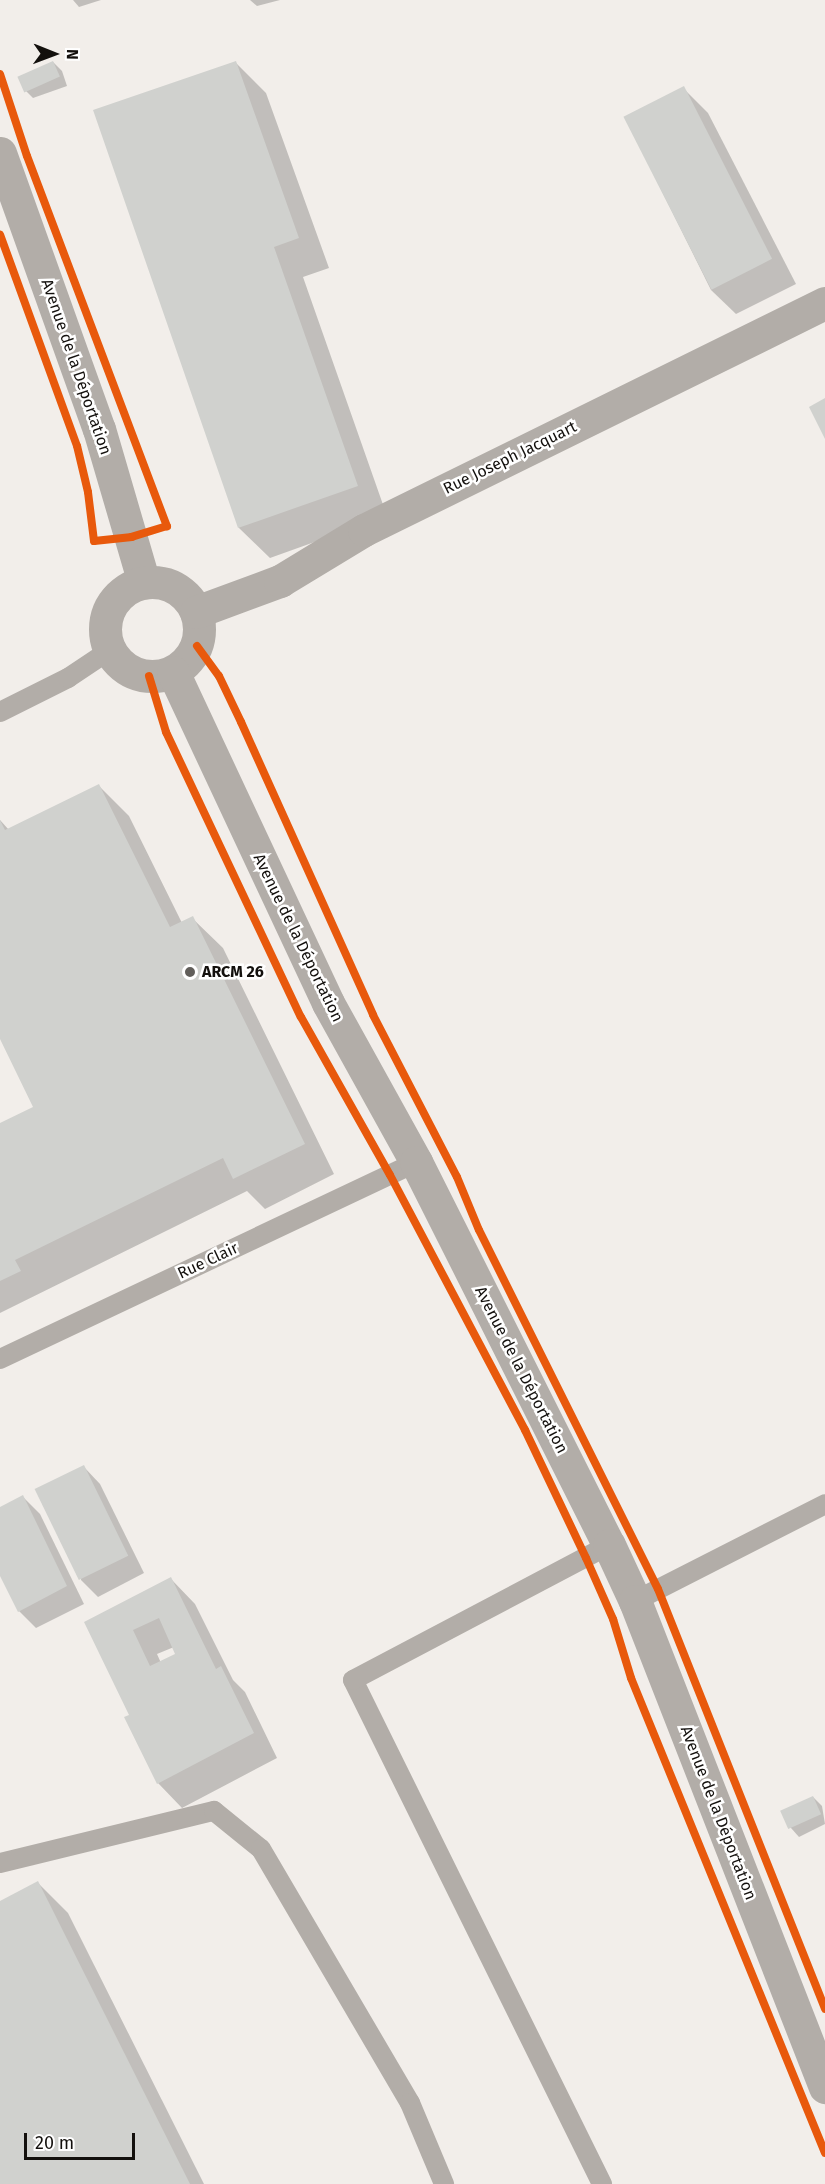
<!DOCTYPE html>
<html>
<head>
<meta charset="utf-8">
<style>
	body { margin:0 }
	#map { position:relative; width:825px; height:2184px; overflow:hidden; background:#f2eeea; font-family:"Fira Sans",sans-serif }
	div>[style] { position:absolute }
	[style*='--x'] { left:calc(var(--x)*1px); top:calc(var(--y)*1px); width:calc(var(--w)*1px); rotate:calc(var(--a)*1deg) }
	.shadow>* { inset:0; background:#0003 }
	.building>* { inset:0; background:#d0d1ce; transform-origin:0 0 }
	.service>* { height:20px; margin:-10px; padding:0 10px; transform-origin:10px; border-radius:10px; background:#b2ada8 }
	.minor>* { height:33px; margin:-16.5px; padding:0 16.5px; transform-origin:16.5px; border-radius:16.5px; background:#b2ada8 }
	.minor>.ring { margin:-16.5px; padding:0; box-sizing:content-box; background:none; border:33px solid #b2ada8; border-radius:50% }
	.cycleway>* { height:8px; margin:-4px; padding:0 4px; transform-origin:4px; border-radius:4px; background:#e8590c }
	.dots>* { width:16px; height:16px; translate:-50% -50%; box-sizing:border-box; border:3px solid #fff; border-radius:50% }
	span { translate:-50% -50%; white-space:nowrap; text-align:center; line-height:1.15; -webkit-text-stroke:5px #fff; paint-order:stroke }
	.street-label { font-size:16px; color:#13100d }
	.poi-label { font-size:16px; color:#13100d; font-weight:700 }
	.left { translate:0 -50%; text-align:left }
	.north { position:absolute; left:24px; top:24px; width:60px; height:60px; -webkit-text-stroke:4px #fff; paint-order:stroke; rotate:91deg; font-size:16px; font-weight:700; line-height:24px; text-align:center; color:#13100d }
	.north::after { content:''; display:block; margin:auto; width:21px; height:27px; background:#13100d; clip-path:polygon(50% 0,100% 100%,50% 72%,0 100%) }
	.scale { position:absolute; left:24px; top:2133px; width:111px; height:27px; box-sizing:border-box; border:3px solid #13100d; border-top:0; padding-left:8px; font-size:18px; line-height:21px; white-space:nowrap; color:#13100d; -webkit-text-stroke:4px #fff; paint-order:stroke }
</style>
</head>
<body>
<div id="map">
	<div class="shadow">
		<div style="clip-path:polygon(73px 0,101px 0,79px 7px)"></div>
		<div style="clip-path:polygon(250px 0,280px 0,257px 6px)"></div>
		<div style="clip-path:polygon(53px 62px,62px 71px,67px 86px,33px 98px,24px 89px)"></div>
		<div style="clip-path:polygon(236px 63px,266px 93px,329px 268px,303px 277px,387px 516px,270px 558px,239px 528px)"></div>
		<div style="clip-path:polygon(683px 88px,708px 113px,796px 284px,736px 314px,711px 290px,625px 117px)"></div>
		<div style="clip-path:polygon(99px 786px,129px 816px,182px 923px,192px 918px,223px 948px,334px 1174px,265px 1209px,247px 1191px,0 1313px,0 1125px,35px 1107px,0 1035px,0 820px,9px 830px)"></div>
		<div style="clip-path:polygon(83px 1466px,100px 1484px,144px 1573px,98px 1597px,81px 1580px)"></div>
		<div style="clip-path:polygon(23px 1497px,40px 1514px,84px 1604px,36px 1628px,19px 1611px,0 1572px,0 1508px)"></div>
		<div style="clip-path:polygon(evenodd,171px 1579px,195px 1604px,233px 1680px,245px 1692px,277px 1758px,182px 1808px,158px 1783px,131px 1716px,86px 1623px,171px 1579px,174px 1647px,177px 1655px,161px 1663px,157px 1654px,174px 1647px)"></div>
		<div style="clip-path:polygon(813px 1797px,822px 1806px,825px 1824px,799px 1837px,791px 1828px,783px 1812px)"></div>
		<div style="clip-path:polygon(38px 1883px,68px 1913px,204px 2184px,0 2184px,0 1903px)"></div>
	</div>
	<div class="building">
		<div style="left:53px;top:61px;width:17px;height:39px;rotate:66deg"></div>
		<div style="clip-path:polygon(236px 61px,299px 238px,274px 247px,358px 486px,238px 528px,93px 110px)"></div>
		<div style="left:684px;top:86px;width:194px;height:68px;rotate:63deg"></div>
		<div style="clip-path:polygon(825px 398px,825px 439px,809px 407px)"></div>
		<div style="clip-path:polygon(99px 784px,170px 927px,193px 916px,305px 1144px,233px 1179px,223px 1158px,15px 1260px,21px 1271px,0 1281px,0 1123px,33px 1107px,0 1039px,0 820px,5px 830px)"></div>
		<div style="left:84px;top:1465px;width:101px;height:55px;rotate:64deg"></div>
		<div style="clip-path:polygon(23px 1495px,67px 1586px,18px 1612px,0 1576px,0 1507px)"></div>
		<div style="clip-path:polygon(evenodd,171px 1577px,216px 1669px,221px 1666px,254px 1733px,157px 1784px,124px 1717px,129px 1715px,84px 1622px,171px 1577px,159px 1618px,175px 1654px,150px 1666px,133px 1630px,159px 1618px)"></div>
		<div style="left:813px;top:1796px;width:20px;height:36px;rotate:66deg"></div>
		<div style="clip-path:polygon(38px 1881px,190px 2184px,0 2184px,0 1901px)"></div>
	</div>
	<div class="service">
		<div style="--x:0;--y:712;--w:76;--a:-26.6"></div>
		<div style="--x:68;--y:678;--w:50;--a:-33.7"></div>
		<div style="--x:0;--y:1359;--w:460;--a:-25.3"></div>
		<div style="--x:635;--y:1601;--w:213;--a:-27"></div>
		<div style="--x:0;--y:1863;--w:220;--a:-13.7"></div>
		<div style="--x:214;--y:1811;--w:60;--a:39"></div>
		<div style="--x:261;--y:1849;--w:294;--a:59.6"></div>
		<div style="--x:410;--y:2103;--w:88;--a:67.2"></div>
		<div style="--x:602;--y:2184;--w:562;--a:-116.29"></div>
		<div style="--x:353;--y:1680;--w:289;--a:-27.8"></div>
	</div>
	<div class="minor">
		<div style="--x:0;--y:153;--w:293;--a:70.3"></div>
		<div style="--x:99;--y:429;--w:160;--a:73.7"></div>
		<div class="ring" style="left:105px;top:582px;width:61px;height:61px"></div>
		<div style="--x:196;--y:612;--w:90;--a:-20.3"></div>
		<div style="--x:280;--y:581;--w:98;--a:-31.3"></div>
		<div style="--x:364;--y:530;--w:514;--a:-26.22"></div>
		<div style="--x:173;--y:672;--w:365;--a:64.9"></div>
		<div style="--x:328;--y:1003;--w:182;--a:61"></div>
		<div style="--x:416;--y:1162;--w:429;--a:63.3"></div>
		<div style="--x:609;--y:1545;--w:62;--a:65.1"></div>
		<div style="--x:635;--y:1601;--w:522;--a:68.65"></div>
	</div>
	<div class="cycleway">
		<div style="--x:0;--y:74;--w:86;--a:71.8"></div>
		<div style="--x:27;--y:156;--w:396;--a:69.3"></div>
		<div style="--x:167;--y:526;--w:37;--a:163"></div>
		<div style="--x:132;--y:537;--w:38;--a:174"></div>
		<div style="--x:94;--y:541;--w:49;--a:-97"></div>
		<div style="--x:88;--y:492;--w:47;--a:-103.4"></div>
		<div style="--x:77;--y:446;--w:225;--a:-110"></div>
		<div style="--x:197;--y:646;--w:37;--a:54"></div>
		<div style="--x:219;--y:676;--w:51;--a:64.4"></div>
		<div style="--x:241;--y:722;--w:321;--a:65.7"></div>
		<div style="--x:373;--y:1015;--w:182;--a:62.6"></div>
		<div style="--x:457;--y:1177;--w:57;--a:67.5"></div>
		<div style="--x:479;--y:1230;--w:401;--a:63.5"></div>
		<div style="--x:658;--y:1589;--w:452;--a:68.3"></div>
		<div style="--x:149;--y:676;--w:59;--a:73.1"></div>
		<div style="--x:166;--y:732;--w:315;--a:64.7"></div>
		<div style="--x:301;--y:1017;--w:181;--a:60.6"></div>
		<div style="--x:390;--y:1175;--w:289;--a:62.1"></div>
		<div style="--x:525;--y:1430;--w:142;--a:64.5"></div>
		<div style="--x:586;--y:1558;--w:67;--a:66.1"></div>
		<div style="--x:613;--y:1619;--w:62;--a:73"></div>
		<div style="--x:631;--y:1678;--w:513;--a:67.78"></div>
	</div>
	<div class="dots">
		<div style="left:190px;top:972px;background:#615e5a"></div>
	</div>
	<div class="street-label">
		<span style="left:76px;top:367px;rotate:71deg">Avenue de la Déportation</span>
		<span style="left:510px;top:458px;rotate:-26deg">Rue Joseph Jacquart</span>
		<span style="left:298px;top:938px;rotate:64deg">Avenue de la Déportation</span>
		<span style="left:208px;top:1261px;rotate:-25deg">Rue Clair</span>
		<span style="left:521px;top:1370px;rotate:63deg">Avenue de la Déportation</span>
		<span style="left:718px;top:1813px;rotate:69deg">Avenue de la Déportation</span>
	</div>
	<div class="poi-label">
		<span class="left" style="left:202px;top:972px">ARCM 26</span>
	</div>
	<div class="north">N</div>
	<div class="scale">20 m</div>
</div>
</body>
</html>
